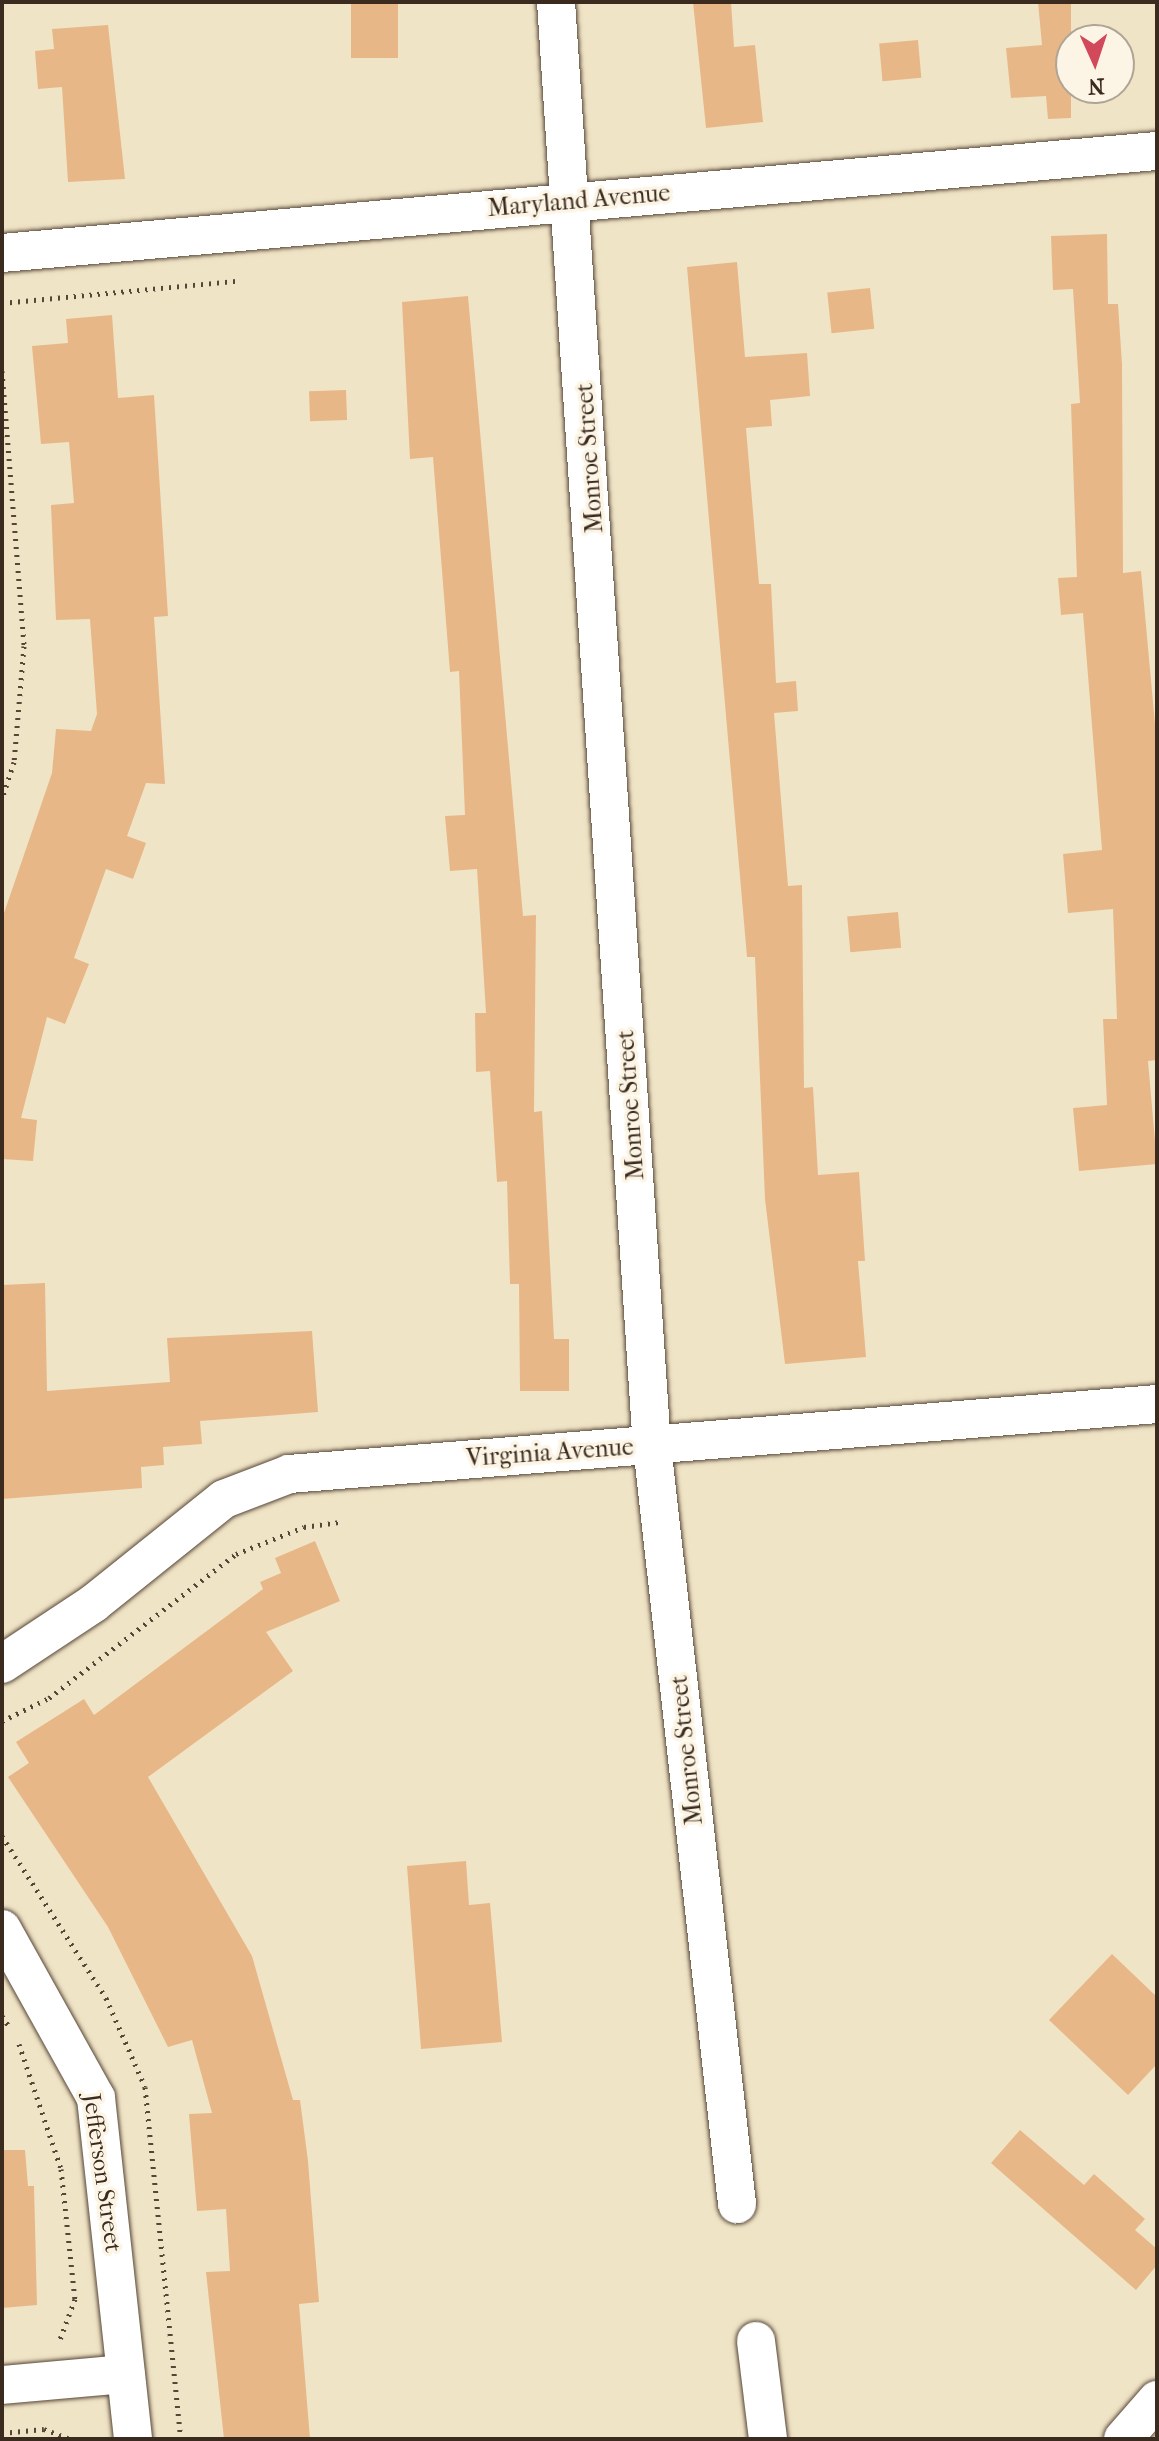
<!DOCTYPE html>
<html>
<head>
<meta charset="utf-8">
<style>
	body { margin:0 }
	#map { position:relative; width:1159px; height:2441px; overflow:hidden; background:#f0e4c6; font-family:"IM FELL French Canon",serif }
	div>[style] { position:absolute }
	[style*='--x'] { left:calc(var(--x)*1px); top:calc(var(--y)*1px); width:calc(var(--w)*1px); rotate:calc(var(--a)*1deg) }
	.building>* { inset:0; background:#e8b787; transform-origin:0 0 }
	.path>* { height:5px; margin-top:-2.5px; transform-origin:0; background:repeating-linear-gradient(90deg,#564637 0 2px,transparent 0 8px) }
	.roads { filter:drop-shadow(0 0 2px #564637) drop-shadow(0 0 2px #564637) }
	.minor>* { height:38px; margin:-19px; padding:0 19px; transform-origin:19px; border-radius:19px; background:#fff }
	span { translate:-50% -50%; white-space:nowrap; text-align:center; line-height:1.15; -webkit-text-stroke:7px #fcf5e5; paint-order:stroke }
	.street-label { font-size:24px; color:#3b2a1e }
	.frame { position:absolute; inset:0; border:4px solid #3b2a1e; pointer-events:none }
	.north { position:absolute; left:1055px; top:24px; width:80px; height:80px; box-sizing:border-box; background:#fcf5e5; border:2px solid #afa495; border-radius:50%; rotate:177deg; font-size:22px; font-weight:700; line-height:32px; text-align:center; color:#3b2a1e }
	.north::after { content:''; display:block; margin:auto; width:28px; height:36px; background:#d1495b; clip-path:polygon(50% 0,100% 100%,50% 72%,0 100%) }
</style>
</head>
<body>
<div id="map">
	<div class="building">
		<div style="left:351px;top:2px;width:47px;height:56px"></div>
		<div style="clip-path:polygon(693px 2px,731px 2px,734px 47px,755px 45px,763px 122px,706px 128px)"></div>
		<div style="clip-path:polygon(1038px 2px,1071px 2px,1071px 118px,1048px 119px,1046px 96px,1011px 98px,1006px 48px,1042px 45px)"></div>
		<div style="clip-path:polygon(108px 25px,125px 179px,68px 182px,62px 87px,38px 89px,35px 51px,54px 49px,52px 29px)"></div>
		<div style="left:918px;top:40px;width:38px;height:39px;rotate:85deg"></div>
		<div style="clip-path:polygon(1107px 234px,1108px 304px,1118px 304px,1122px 364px,1123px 573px,1141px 571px,1157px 746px,1157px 1060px,1148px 1061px,1157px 1164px,1079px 1171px,1073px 1108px,1107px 1105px,1103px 1019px,1117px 1019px,1113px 909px,1068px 913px,1063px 854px,1102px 850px,1083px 613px,1061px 615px,1058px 578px,1077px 577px,1071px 404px,1080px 403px,1073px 289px,1053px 290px,1051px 236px)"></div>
		<div style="clip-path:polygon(737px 262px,745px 357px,807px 353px,810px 396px,770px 400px,772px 426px,746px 428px,759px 584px,771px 584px,776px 683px,796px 681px,798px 711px,774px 713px,788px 886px,802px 885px,804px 1088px,813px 1087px,818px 1175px,859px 1172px,865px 1261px,858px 1261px,866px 1357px,785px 1364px,765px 1199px,755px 957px,747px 957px,687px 267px)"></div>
		<div style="left:870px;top:288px;width:41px;height:43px;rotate:84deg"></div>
		<div style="clip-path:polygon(468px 296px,523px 916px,536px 915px,534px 1112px,542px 1111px,554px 1339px,569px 1339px,569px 1391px,520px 1391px,519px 1284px,510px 1284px,507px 1181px,497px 1182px,490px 1071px,476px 1072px,475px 1013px,486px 1013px,477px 869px,450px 871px,445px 816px,465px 815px,459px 671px,450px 672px,433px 457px,410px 459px,402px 302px)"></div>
		<div style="clip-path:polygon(112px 315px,118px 398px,154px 395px,168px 616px,154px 617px,165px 784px,146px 783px,127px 836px,146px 843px,133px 879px,106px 869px,74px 958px,89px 964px,65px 1024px,47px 1017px,21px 1118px,37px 1120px,33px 1161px,2px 1159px,2px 919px,52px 773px,56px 729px,91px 731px,97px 714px,90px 619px,56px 620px,51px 505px,74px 503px,69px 442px,41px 444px,32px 346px,68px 343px,66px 319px)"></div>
		<div style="left:346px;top:390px;width:30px;height:37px;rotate:88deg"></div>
		<div style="left:898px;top:912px;width:36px;height:51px;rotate:85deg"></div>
		<div style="clip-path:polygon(45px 1283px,47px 1391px,170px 1382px,167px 1338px,312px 1331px,318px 1412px,200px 1421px,202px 1444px,163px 1447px,164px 1465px,141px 1467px,142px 1488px,2px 1499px,2px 1285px)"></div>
		<div style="clip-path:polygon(315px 1541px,340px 1601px,266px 1632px,293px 1671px,148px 1777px,252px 1956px,293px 2100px,300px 2100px,308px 2161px,319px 2302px,299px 2304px,310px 2439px,224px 2439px,206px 2272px,230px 2271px,226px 2209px,197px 2211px,189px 2114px,212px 2113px,192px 2040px,168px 2047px,108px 1927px,8px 1777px,29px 1763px,16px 1742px,84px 1699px,94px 1715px,263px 1589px,260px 1582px,281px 1573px,275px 1558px)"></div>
		<div style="clip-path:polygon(466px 1861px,469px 1905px,490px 1903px,502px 2042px,421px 2049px,407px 1866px)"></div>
		<div style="clip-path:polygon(1112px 1954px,1157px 1997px,1157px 2064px,1128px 2095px,1049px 2020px)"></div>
		<div style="clip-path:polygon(1020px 2130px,1084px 2185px,1094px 2174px,1145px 2219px,1135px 2230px,1157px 2249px,1157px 2265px,1136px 2290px,991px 2163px)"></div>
		<div style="clip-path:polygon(2px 2150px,25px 2150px,28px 2186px,34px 2186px,37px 2305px,2px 2308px)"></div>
	</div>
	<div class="path">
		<div style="--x:2;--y:303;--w:235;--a:-5.4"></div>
		<div style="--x:2;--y:371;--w:276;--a:85.4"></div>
		<div style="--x:24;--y:646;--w:116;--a:94.9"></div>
		<div style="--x:14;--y:762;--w:38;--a:108"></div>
		<div style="--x:2;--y:1721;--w:52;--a:-26.1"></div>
		<div style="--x:49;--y:1698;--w:236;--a:-37.6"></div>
		<div style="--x:236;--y:1554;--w:73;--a:-21.7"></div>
		<div style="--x:304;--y:1527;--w:35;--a:-8"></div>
		<div style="--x:2;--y:1836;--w:193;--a:57.3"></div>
		<div style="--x:106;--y:1998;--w:97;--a:66.3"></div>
		<div style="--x:145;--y:2087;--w:354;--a:84.2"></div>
		<div style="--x:2;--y:2016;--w:11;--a:56"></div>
		<div style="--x:19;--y:2044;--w:132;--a:71.4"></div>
		<div style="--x:61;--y:2169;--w:131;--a:83.9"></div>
		<div style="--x:75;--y:2299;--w:46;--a:110.4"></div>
		<div style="--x:2;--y:2433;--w:42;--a:-5.4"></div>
		<div style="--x:44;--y:2429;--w:28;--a:21"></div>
	</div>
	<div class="roads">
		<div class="minor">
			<div style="--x:556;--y:2;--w:1447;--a:86.2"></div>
			<div style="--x:652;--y:1446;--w:763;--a:83.6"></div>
			<div style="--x:2;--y:253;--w:1159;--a:-5.05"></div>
			<div style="--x:2;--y:1664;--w:110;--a:-33.5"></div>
			<div style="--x:94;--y:1603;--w:166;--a:-38.7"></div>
			<div style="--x:224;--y:1499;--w:70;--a:-21"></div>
			<div style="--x:289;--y:1474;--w:871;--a:-4.61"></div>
			<div style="--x:2;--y:1929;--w:193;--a:60.9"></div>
			<div style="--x:96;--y:2098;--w:343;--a:83.8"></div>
			<div style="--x:756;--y:2341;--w:99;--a:83"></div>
			<div style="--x:2;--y:2385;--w:124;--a:-5.1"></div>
			<div style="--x:1123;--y:2439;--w:52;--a:-48.9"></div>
		</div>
	</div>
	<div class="street-label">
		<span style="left:579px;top:201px;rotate:-5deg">Maryland Avenue</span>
		<span style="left:590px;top:458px;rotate:-94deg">Monroe Street</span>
		<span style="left:631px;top:1105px;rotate:-94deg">Monroe Street</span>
		<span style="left:550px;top:1453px;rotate:-4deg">Virginia Avenue</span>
		<span style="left:687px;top:1750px;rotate:-96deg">Monroe Street</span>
		<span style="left:102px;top:2173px;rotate:82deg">Jefferson Street</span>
	</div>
	<div class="frame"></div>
	<div class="north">N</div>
</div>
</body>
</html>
